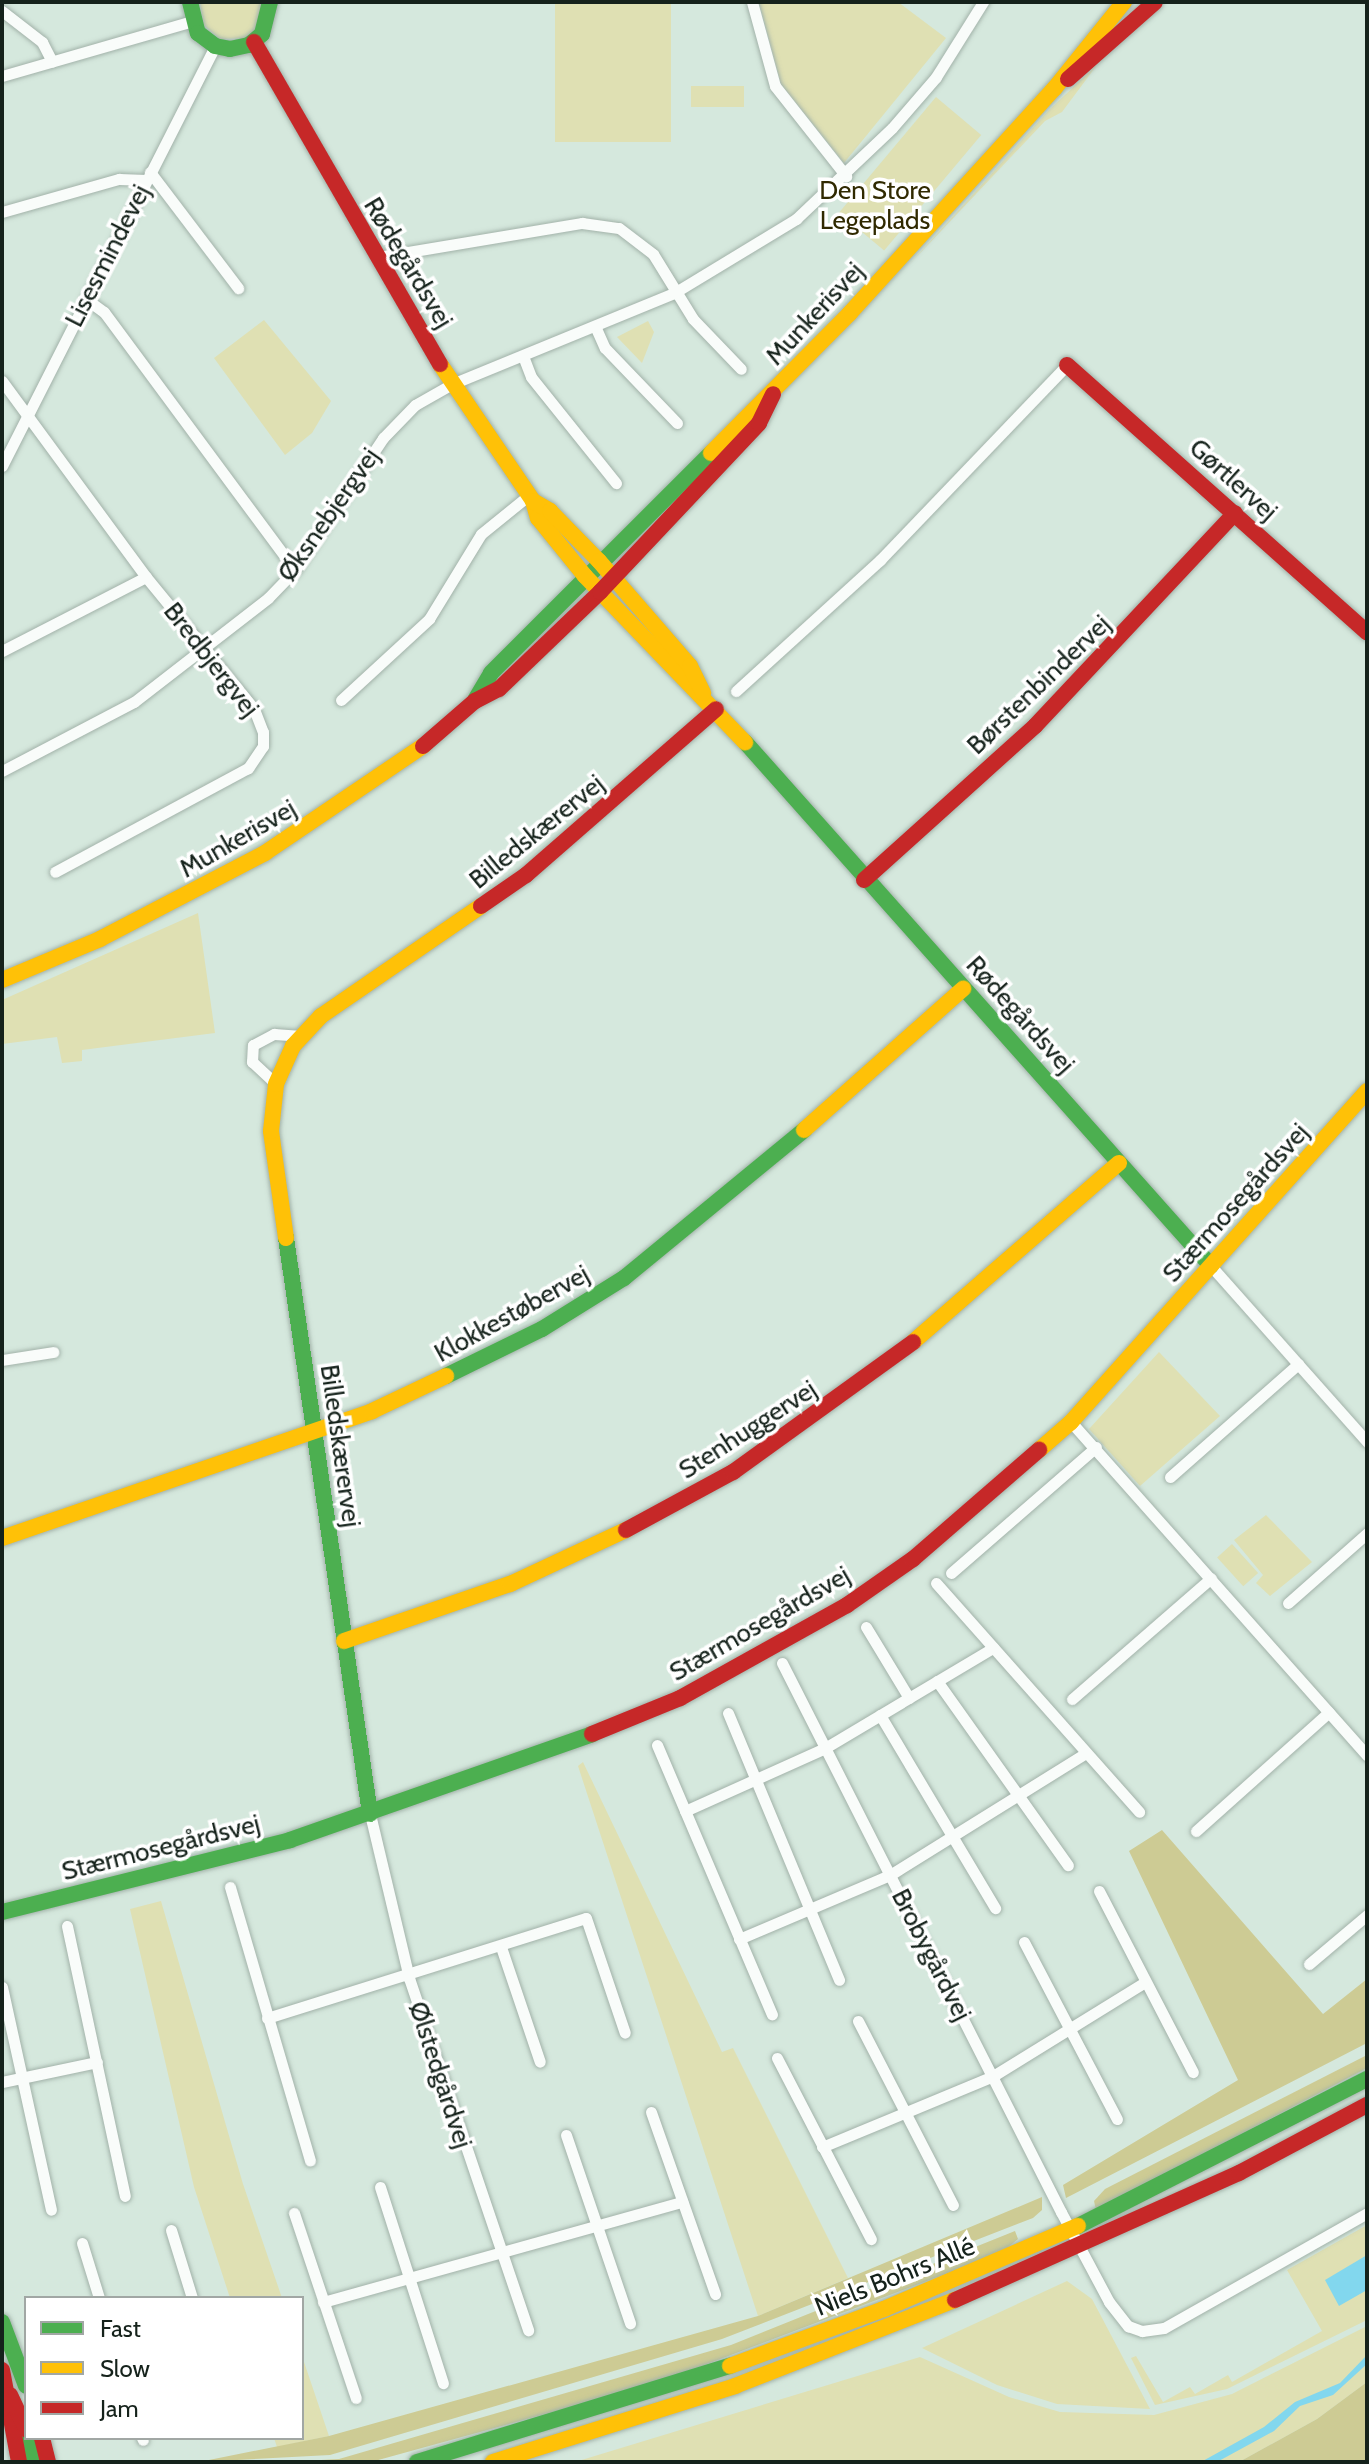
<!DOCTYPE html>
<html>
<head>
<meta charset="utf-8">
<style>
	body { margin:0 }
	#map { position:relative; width:1369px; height:2464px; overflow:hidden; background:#d5e8dd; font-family:Cabin,sans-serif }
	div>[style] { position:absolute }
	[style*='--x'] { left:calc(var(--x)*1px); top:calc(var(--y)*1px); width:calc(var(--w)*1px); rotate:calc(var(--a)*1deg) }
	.green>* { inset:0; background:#dfe0b3; transform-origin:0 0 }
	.forest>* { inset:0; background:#cdcb94 }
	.water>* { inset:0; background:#82d7ee }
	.roads { filter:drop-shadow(0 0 2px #a2b2a9) drop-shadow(0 0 2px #a2b2a9) }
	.street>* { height:11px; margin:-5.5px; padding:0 5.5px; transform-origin:5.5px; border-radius:5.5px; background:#f9fcfa }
	.fast>* { height:16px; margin:-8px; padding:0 8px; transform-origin:8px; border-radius:8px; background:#4caf50 }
	.slow>* { height:16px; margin:-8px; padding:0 8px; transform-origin:8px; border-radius:8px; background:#ffc107 }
	.jam>* { height:16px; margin:-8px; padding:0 8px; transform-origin:8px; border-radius:8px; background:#c62828 }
	span { translate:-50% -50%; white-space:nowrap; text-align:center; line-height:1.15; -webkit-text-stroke:7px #fff; paint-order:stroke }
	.park-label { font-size:26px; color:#302900 }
	.street-label { font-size:26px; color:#15221b }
	.frame { position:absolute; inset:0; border:4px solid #15221b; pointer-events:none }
	.legend { position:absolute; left:24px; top:2296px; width:280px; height:144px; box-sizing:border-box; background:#fff; border:2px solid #a1a7a4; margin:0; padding:10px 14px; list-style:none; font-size:24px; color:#15221b }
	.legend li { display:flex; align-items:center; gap:16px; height:40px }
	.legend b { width:40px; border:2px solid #a1a7a4 }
</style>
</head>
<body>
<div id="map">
	<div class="green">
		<div style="clip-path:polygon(200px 2px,264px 2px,259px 27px,247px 38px,220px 39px,204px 25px)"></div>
		<div style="left:555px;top:2px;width:116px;height:140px"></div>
		<div style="clip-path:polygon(759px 2px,898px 2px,946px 38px,844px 163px,781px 84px)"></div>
		<div style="clip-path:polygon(1097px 65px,1062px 112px,1045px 121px,908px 266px,1050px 109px)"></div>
		<div style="left:744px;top:86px;width:21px;height:53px;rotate:90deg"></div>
		<div style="left:936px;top:97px;width:59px;height:151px;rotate:40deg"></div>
		<div style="clip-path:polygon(264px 320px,331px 401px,312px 433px,285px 455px,214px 358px)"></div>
		<div style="clip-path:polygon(648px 321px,654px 332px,642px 363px,617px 337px)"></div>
		<div style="clip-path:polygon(198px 913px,215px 1033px,82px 1050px,82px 1061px,62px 1063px,57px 1037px,2px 1044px,2px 1000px)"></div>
		<div style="clip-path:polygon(1159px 1352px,1220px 1416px,1140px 1486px,1089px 1429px)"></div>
		<div style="clip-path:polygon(1266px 1515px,1312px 1562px,1270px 1596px,1256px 1583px,1263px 1575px,1234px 1540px)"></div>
		<div style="left:1232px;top:1544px;width:39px;height:20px;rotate:48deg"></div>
		<div style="clip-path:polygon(583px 1762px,722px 2052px,733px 2048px,848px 2278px,758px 2316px,578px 1766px)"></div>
		<div style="clip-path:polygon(161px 1901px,243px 2184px,282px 2298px,230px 2298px,194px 2187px,130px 1909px)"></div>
		<div style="clip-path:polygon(1367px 2225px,1367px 2320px,1227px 2389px,1155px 2405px,1131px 2358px,1136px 2356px,1163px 2402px,1190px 2387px,1195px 2394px,1228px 2375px,1232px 2382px,1322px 2331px,1287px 2270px)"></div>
		<div style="clip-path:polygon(1067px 2281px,1092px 2299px,1150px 2409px,1057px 2404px,997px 2385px,922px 2348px)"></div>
		<div style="clip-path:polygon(1367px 2326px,1367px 2382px,1317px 2419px,1239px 2462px,575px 2462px,920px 2357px,1009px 2397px,1060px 2412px,1154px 2415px,1232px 2394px)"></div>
		<div style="clip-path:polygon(302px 2356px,329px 2436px,277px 2447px,274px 2438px,302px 2438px)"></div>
	</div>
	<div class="forest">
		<div style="clip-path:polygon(1162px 1830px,1323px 2014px,1367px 1979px,1367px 2043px,1066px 2198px,1063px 2185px,1238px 2080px,1129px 1851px)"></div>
		<div style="clip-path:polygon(1367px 2055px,1367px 2068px,1096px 2210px,1094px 2201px,1105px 2189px)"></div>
		<div style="clip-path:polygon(1042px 2197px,1042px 2210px,1033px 2218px,722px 2339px,330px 2455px,199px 2462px,329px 2436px,758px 2316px)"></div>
		<div style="clip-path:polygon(1015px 2231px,1018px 2239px,1001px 2253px,654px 2384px,371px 2462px,285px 2462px,339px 2459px,731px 2345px)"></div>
		<div style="clip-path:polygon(1367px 2382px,1367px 2462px,1239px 2462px,1317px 2419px)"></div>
	</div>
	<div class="water">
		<div style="clip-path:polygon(1367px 2255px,1367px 2290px,1339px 2306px,1325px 2280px)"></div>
		<div style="clip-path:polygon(1367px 2355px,1367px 2364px,1333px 2395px,1300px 2406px,1274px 2431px,1217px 2462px,1201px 2462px,1264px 2427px,1295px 2402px,1340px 2383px)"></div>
	</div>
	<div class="roads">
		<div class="street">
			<div style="--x:752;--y:2;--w:87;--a:74.7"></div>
			<div style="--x:775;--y:86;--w:115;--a:51.7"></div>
			<div style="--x:2;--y:11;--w:51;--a:37.8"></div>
			<div style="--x:42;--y:42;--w:22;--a:63"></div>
			<div style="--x:2;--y:76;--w:198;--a:-16.1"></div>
			<div style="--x:150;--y:172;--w:146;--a:52.8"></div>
			<div style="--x:2;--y:212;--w:122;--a:-15.8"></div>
			<div style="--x:119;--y:179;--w:27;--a:2"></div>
			<div style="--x:378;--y:257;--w:207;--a:-9.5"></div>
			<div style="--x:582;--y:223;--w:37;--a:8"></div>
			<div style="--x:619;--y:228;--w:43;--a:37.4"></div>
			<div style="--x:653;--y:254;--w:76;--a:58.4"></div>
			<div style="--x:693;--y:319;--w:69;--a:46.2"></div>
			<div style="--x:86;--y:299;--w:22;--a:36"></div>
			<div style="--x:104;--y:312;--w:321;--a:53.5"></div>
			<div style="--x:595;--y:326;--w:24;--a:66"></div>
			<div style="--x:605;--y:348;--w:104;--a:46.2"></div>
			<div style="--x:523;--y:356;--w:22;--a:69"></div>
			<div style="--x:531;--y:377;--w:136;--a:51.3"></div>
			<div style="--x:2;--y:381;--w:243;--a:53.7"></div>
			<div style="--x:146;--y:577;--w:171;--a:50.7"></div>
			<div style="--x:254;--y:709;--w:25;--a:69"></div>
			<div style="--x:263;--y:732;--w:14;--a:90"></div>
			<div style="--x:263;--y:746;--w:27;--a:124"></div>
			<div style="--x:248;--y:768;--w:219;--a:151.7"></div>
			<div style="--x:2;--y:466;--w:471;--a:-63.1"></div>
			<div style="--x:2;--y:651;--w:162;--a:-27.2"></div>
			<div style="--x:736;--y:691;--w:195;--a:-42.3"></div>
			<div style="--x:880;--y:560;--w:270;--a:-46.2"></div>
			<div style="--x:341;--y:700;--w:120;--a:-42.6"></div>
			<div style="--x:429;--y:619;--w:100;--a:-58.5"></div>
			<div style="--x:481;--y:534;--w:62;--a:-39.1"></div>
			<div style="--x:2;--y:771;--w:149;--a:-27.6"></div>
			<div style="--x:134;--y:702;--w:170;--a:-37.8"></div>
			<div style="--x:268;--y:598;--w:39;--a:-46"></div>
			<div style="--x:295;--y:570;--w:159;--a:-56.3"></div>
			<div style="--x:383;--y:438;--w:46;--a:-45.9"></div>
			<div style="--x:415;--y:405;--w:43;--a:-29.6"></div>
			<div style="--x:452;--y:384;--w:240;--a:-22.3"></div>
			<div style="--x:674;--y:293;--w:143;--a:-31.2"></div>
			<div style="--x:796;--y:219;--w:132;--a:-43.5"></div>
			<div style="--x:892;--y:128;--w:67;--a:-49.2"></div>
			<div style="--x:936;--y:77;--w:89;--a:-57.9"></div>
			<div style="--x:276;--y:1084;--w:33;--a:-137"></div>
			<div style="--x:252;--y:1062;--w:17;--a:-87"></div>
			<div style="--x:253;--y:1045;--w:24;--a:-28"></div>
			<div style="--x:274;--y:1034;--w:27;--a:4"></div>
			<div style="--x:1211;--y:1266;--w:235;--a:48.4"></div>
			<div style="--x:2;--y:1360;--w:52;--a:-8.9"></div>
			<div style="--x:1071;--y:1422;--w:446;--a:48.4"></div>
			<div style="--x:1170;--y:1477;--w:171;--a:-41.4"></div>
			<div style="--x:951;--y:1573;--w:192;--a:-41"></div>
			<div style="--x:936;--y:1583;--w:306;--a:48.4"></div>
			<div style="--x:1288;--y:1603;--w:106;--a:-41.5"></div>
			<div style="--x:866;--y:1627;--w:83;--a:58.8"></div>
			<div style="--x:782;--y:1663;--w:616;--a:63.06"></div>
			<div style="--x:1061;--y:2212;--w:102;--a:61.9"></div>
			<div style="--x:1109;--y:2302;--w:31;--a:52"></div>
			<div style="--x:1128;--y:2326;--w:15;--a:20"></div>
			<div style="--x:1142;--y:2331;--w:22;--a:-8"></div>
			<div style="--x:1164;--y:2328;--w:233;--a:-29.5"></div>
			<div style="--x:937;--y:1681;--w:226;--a:54.6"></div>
			<div style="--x:1072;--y:1699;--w:184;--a:-41"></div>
			<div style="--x:728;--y:1713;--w:289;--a:67.4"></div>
			<div style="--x:880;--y:1715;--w:225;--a:59.2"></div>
			<div style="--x:657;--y:1745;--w:293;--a:66.9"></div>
			<div style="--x:685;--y:1811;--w:154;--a:-24.2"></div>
			<div style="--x:825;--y:1748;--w:196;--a:-30.8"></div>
			<div style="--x:370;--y:1814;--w:169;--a:76.6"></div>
			<div style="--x:409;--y:1978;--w:372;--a:71.3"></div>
			<div style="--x:1196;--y:1831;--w:178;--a:-41.8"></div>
			<div style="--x:230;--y:1887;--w:285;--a:73.7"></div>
			<div style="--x:1099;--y:1891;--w:204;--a:62.6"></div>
			<div style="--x:67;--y:1926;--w:276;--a:77.9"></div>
			<div style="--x:739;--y:1939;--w:164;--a:-23"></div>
			<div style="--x:890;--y:1875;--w:231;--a:-31.9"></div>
			<div style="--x:1024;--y:1942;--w:200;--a:62.3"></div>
			<div style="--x:501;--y:1947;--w:121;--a:71.3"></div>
			<div style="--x:1309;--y:1964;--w:76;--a:-40.2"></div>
			<div style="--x:2;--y:1987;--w:228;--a:77.6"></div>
			<div style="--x:267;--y:2018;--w:334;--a:-17.4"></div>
			<div style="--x:586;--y:1918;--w:121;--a:71.3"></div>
			<div style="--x:858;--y:2021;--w:207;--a:62.7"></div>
			<div style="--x:777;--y:2058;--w:204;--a:62.6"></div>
			<div style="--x:2;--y:2082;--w:97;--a:-11.9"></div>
			<div style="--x:651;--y:2112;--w:193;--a:70.6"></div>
			<div style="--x:566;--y:2135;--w:199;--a:71.2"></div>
			<div style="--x:822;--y:2147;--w:185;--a:-22.5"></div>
			<div style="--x:993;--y:2076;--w:179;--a:-31.7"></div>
			<div style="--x:380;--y:2187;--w:206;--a:72.2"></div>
			<div style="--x:294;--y:2213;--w:195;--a:71.5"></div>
			<div style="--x:171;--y:2230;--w:71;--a:72.8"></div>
			<div style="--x:82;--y:2243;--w:58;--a:72.8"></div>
			<div style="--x:323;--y:2302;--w:373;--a:-15.6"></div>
			<div style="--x:142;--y:2438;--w:2;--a:63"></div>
		</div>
		<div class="fast">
			<div style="--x:190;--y:2;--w:32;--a:76"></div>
			<div style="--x:198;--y:33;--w:21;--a:37"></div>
			<div style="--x:215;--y:46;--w:15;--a:11"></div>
			<div style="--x:230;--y:49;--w:19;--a:-12"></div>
			<div style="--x:249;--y:45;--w:17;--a:-40"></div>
			<div style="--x:262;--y:34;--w:33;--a:-76"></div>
			<div style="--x:475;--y:700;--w:31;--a:-59"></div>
			<div style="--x:491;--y:673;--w:311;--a:-45"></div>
			<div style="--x:745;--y:742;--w:701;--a:48.35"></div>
			<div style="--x:286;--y:1238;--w:582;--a:81.7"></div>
			<div style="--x:446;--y:1376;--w:107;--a:-26.1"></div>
			<div style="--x:542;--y:1329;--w:97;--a:-31.9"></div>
			<div style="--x:624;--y:1278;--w:233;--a:-39.4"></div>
			<div style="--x:2;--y:1912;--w:297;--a:-14"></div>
			<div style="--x:290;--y:1840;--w:320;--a:-19.3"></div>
			<div style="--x:1078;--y:2226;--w:324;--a:-27"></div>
			<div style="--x:2;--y:2322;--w:68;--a:69.4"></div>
			<div style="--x:28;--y:2438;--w:25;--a:74"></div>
			<div style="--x:417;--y:2462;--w:327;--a:-17.1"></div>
		</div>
		<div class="slow">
			<div style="--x:440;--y:364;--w:166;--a:55.8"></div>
			<div style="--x:533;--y:501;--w:18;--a:74"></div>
			<div style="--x:538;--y:518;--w:75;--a:51"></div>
			<div style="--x:585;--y:576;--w:231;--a:46.1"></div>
			<div style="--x:711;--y:453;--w:197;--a:-45.2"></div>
			<div style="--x:850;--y:313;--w:303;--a:-47.7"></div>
			<div style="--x:1054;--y:89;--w:112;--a:-51.2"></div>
			<div style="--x:533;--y:501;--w:20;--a:30"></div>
			<div style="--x:550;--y:511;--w:70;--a:45.6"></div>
			<div style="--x:599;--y:561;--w:139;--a:49.1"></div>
			<div style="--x:690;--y:666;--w:30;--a:64"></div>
			<div style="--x:2;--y:980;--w:106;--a:-22.7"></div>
			<div style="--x:100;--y:939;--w:186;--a:-27.5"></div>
			<div style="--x:265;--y:853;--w:191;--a:-34.1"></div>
			<div style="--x:804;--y:1130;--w:213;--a:-41.6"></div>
			<div style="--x:286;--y:1238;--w:108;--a:-98"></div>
			<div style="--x:271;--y:1131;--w:47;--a:-83.9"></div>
			<div style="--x:276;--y:1084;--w:42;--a:-65.9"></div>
			<div style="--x:293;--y:1046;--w:41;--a:-47"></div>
			<div style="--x:321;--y:1016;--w:194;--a:-34.5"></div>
			<div style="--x:913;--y:1342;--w:273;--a:-41"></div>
			<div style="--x:1039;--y:1450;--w:43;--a:-41.2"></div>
			<div style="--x:1071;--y:1422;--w:444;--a:-48.2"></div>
			<div style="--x:2;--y:1538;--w:391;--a:-18.9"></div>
			<div style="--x:372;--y:1411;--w:82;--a:-25.3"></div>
			<div style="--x:344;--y:1641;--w:176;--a:-19"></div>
			<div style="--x:510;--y:1584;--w:128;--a:-25"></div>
			<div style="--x:730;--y:2366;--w:164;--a:-20.3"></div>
			<div style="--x:884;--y:2309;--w:211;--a:-23.2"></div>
			<div style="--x:493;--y:2462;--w:254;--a:-17.4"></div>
			<div style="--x:735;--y:2386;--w:236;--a:-21.4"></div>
		</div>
		<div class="jam">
			<div style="--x:254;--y:42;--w:372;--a:60"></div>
			<div style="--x:1068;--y:79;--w:116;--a:-41.5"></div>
			<div style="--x:1067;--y:365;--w:402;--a:41.7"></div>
			<div style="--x:423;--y:746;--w:69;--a:-40.9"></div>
			<div style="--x:475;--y:701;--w:27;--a:-27"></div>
			<div style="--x:499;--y:689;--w:140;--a:-43.8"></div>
			<div style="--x:600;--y:592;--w:232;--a:-46.7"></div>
			<div style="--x:759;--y:423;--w:32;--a:-64"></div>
			<div style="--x:864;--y:880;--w:230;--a:-42"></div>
			<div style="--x:1035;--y:726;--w:292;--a:-46.8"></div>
			<div style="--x:481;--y:906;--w:55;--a:-34.6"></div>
			<div style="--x:526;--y:875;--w:252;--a:-41.1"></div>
			<div style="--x:626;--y:1530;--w:122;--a:-28.5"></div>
			<div style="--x:733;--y:1472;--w:222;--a:-35.8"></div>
			<div style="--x:592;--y:1734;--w:95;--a:-22.2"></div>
			<div style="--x:680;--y:1698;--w:191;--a:-29.1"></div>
			<div style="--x:847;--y:1605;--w:80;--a:-34.9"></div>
			<div style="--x:913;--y:1559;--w:167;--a:-40.9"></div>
			<div style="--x:955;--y:2300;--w:311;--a:-24.1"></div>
			<div style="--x:1239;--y:2173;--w:145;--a:-28"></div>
			<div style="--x:2;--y:2370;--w:94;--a:79.5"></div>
			<div style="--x:10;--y:2395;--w:38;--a:65"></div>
			<div style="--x:42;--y:2438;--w:25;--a:76"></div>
		</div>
	</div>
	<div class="park-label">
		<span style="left:875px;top:206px">Den Store<br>Legeplads</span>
	</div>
	<div class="street-label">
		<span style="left:108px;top:256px;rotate:-63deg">Lisesmindevej</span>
		<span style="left:408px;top:263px;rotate:59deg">Rødegårdsvej</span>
		<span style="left:815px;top:314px;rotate:-47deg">Munkerisvej</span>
		<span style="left:1233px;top:480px;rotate:42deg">Gørtlervej</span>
		<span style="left:329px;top:515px;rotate:-55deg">Øksnebjergvej</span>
		<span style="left:211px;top:660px;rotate:52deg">Bredbjergvej</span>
		<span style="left:1039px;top:685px;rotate:-44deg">Børstenbindervej</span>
		<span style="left:537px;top:832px;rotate:-39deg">Billedskærervej</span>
		<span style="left:238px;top:839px;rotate:-30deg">Munkerisvej</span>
		<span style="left:1020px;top:1015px;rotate:48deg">Rødegårdsvej</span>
		<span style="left:1236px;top:1203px;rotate:-48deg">Stærmosegårdsvej</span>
		<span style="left:512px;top:1314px;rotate:-29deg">Klokkestøbervej</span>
		<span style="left:748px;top:1430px;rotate:-33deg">Stenhuggervej</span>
		<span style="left:340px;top:1446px;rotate:82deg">Billedskærervej</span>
		<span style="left:760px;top:1624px;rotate:-30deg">Stærmosegårdsvej</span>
		<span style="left:161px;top:1848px;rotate:-14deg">Stærmosegårdsvej</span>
		<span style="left:931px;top:1955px;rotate:63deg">Brobygårdvej</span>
		<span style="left:440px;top:2075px;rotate:72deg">Ølstedgårdvej</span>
		<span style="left:895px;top:2277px;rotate:-22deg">Niels Bohrs Allé</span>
	</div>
	<div class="frame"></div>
	<ul class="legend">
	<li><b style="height:10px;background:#4caf50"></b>Fast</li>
	<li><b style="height:10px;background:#ffc107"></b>Slow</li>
	<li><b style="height:10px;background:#c62828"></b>Jam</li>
	</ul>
</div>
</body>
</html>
